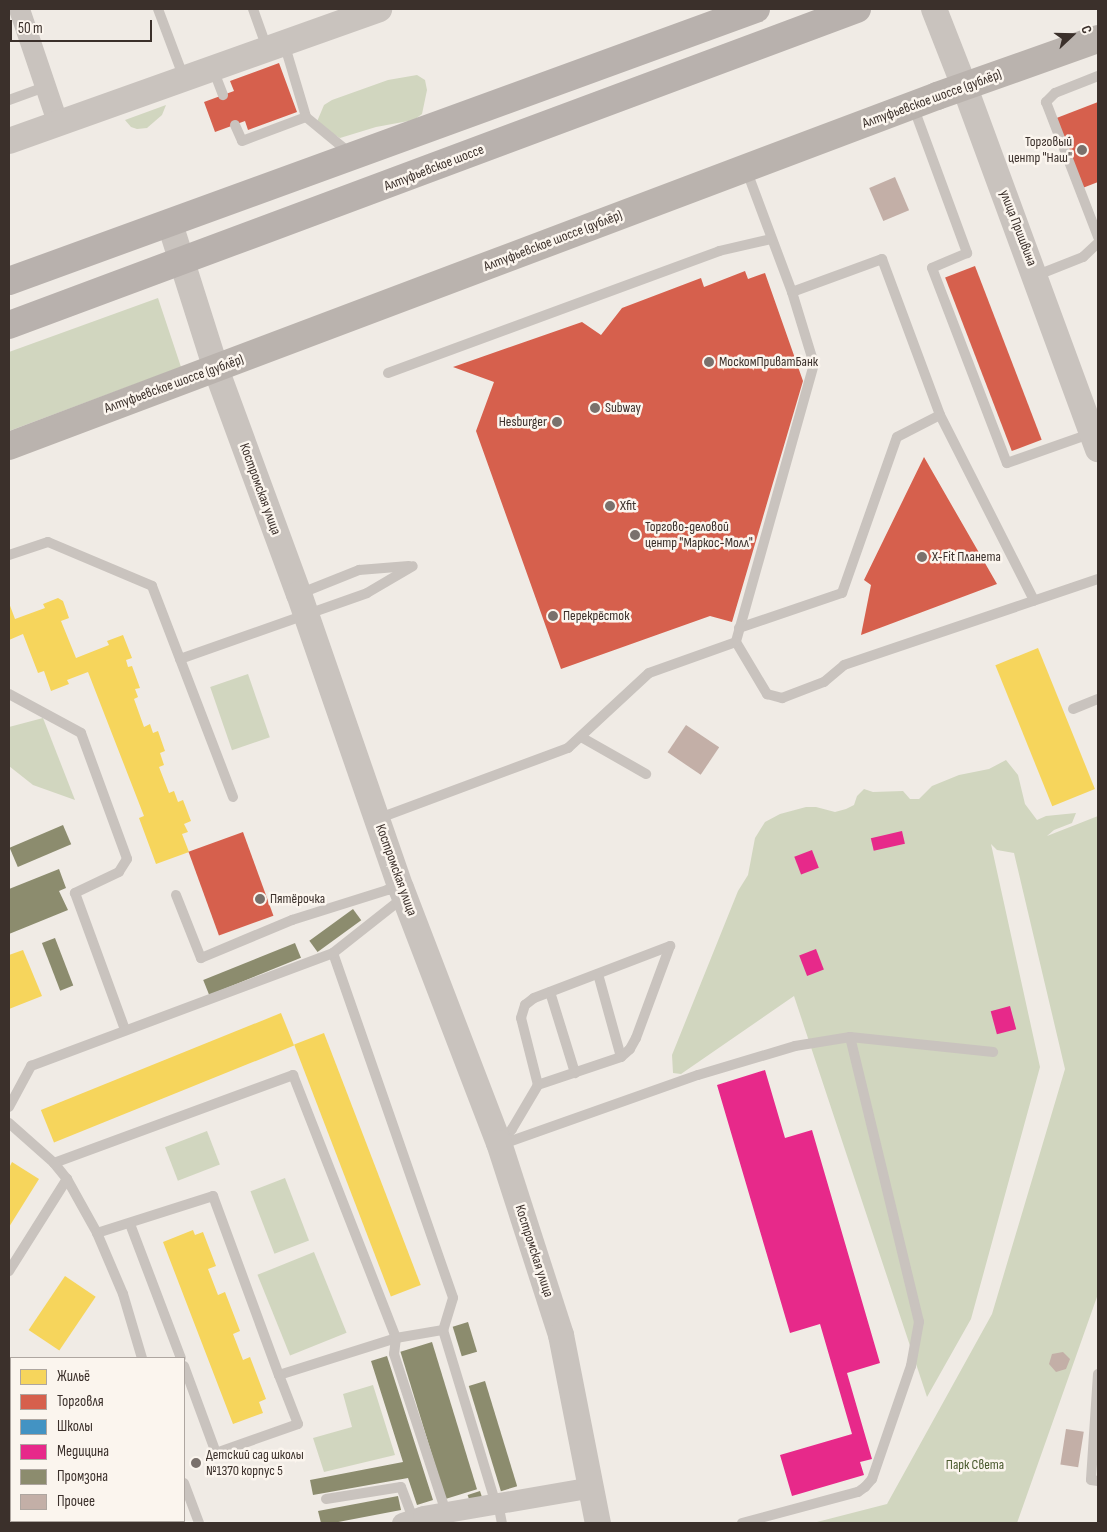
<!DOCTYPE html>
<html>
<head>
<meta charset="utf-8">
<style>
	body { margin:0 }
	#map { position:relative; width:1107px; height:1532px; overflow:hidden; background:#f0ebe5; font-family:"Sofia Sans Condensed",sans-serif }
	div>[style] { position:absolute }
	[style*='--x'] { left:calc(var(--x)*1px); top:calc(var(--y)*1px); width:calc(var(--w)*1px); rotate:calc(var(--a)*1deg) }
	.green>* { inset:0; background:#d1d6bf; transform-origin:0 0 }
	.homes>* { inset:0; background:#f6d55c; transform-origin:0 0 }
	.shops>* { inset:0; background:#d6604d; transform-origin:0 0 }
	.schools>* { inset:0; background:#4393c3; transform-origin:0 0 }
	.health>* { inset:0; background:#e7298a; transform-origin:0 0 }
	.industry>* { inset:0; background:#8c8c6e; transform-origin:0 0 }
	.building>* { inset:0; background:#c3afa7; transform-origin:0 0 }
	.service>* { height:10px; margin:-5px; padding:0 5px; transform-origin:5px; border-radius:5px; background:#c9c3be }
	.minor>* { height:21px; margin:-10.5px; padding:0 10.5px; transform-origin:10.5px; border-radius:10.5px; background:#c9c3be }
	.tertiary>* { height:26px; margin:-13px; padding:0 13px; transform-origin:13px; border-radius:13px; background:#c9c3be }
	.secondary>* { height:28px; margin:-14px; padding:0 14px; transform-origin:14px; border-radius:14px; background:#bab3ae }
	.primary>* { height:28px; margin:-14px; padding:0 14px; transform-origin:14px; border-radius:14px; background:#b8b1ad }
	.dots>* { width:14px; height:14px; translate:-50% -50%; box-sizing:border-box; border:2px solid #fbf5ee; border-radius:50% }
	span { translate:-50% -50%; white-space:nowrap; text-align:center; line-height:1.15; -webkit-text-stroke:5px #fbf5ee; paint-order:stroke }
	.street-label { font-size:14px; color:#3b302b }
	.poi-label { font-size:14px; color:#3b302b }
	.right { translate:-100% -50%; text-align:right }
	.left { translate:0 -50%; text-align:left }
	.park-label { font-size:14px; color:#4a5a2e }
	.frame { position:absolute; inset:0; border:10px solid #3b302b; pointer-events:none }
	.legend { position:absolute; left:10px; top:1357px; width:175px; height:165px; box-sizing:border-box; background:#fbf5ee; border:1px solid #aea6a0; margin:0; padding:6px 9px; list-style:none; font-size:15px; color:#3b302b }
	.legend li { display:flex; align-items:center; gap:10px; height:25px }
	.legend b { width:25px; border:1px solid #aea6a0 }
	.north { position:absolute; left:1047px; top:10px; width:50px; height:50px; -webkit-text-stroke:4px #fbf5ee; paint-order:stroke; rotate:69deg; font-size:14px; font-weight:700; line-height:20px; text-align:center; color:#3b302b }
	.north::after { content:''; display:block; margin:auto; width:18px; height:22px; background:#3b302b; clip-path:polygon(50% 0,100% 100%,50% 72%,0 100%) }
	.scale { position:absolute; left:10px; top:20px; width:142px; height:22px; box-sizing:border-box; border:2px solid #3b302b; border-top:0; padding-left:6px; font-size:15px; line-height:18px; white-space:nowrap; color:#3b302b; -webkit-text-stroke:4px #fbf5ee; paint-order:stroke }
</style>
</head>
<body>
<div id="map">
	<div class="green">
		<div style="clip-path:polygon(417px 75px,425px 80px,427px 90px,422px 114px,414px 120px,376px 127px,340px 138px,316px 124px,324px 105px,332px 100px,388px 80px)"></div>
		<div style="clip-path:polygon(166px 105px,162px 115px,147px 128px,137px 129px,131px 127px,125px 120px)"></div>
		<div style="clip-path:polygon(158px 298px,181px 367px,9px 431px,9px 352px)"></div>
		<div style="left:248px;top:674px;width:67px;height:40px;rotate:71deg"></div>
		<div style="clip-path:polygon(43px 718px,75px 800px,33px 785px,9px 766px,9px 727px)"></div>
		<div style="clip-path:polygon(1006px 760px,1018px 775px,1025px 804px,1037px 820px,1046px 816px,1076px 813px,1072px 823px,1054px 830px,1047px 836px,1098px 816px,1098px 1294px,1017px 1523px,813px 1523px,887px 1504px,992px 1314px,1065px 1069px,1014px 853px,997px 850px,991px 844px,1040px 1067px,971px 1319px,927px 1397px,794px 996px,681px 1074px,673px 1073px,672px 1055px,738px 891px,748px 875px,755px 838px,765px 822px,780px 814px,806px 807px,816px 807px,835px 812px,846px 809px,854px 805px,857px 796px,864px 789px,873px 792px,903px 791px,910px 799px,919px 799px,932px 786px,959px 775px,989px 769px)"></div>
		<div style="left:207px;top:1131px;width:36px;height:45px;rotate:69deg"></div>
		<div style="left:285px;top:1178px;width:67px;height:37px;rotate:69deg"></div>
		<div style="left:314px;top:1252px;width:87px;height:61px;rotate:68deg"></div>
		<div style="clip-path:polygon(373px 1385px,395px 1455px,324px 1472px,313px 1438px,352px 1427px,343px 1394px)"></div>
	</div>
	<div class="homes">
		<div style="clip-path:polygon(58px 598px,63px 601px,69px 618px,61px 621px,76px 658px,109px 645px,107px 641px,123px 635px,132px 658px,126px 660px,128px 667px,132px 666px,140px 688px,135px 689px,138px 697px,134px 699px,144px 727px,150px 724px,153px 733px,158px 731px,165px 751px,160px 753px,164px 765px,159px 767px,169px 793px,174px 791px,178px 802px,183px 800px,191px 821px,184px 824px,188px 832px,182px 834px,189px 852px,156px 864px,139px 818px,144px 816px,88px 672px,67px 680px,69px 684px,51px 691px,44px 671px,38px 673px,23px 634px,9px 640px,9px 603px,15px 619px,45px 608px,43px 604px)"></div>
		<div style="left:1038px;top:648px;width:152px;height:46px;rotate:68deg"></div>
		<div style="clip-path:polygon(23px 950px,42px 996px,9px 1009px,9px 955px)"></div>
		<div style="left:281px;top:1013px;width:35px;height:259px;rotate:68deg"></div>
		<div style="left:324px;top:1033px;width:270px;height:32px;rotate:69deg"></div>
		<div style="clip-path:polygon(12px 1162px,39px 1179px,9px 1227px,9px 1168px)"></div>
		<div style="clip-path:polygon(193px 1230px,195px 1235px,203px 1232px,216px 1266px,208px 1269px,218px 1295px,225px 1292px,240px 1331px,233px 1334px,243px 1360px,250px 1357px,266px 1399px,259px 1402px,263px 1413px,233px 1424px,163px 1242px)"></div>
		<div style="left:65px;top:1276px;width:37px;height:65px;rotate:34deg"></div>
		<div style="clip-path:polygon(9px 1370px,11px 1372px,11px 1406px,9px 1411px)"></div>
	</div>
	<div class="shops">
		<div style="clip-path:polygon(279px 63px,297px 112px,248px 130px,245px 121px,215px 132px,204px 102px,234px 91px,230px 81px)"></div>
		<div style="clip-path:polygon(1098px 102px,1098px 182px,1080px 189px,1054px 119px)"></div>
		<div style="left:975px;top:266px;width:186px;height:32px;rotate:69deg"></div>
		<div style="clip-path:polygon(745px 271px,748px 279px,765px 273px,803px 381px,732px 622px,710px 616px,561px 669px,476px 431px,494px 382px,453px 367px,582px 322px,601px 335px,622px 308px,701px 278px,704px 287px)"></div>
		<div style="clip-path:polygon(924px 457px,997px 584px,861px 635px,871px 585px,864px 580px)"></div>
		<div style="left:243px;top:832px;width:89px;height:58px;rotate:70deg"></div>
	</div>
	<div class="schools">
		<div style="left:16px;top:1521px;width:31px;height:2px"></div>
		<div style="left:130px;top:1521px;width:29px;height:2px"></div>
	</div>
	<div class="health">
		<div style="left:902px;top:831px;width:13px;height:32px;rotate:77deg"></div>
		<div style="left:812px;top:850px;width:19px;height:19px;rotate:69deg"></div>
		<div style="left:816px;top:949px;width:22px;height:18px;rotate:69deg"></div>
		<div style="left:1010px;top:1006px;width:24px;height:20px;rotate:75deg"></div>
		<div style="clip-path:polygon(765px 1070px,785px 1138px,812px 1130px,880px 1363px,847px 1373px,872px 1459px,860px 1462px,864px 1475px,792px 1496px,780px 1455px,852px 1434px,820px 1324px,790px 1333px,717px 1085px)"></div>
	</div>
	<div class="industry">
		<div style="left:63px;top:825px;width:21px;height:58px;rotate:67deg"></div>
		<div style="clip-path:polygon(59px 869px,66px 888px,59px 891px,68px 910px,9px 934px,9px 889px)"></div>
		<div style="left:353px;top:909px;width:14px;height:54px;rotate:54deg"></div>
		<div style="left:55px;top:938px;width:51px;height:14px;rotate:69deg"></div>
		<div style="left:295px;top:943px;width:16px;height:99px;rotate:68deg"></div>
		<div style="left:468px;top:1322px;width:31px;height:16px;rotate:73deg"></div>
		<div style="left:432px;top:1342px;width:154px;height:33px;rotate:73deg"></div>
		<div style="clip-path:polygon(387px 1356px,433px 1500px,417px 1505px,408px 1478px,313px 1495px,310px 1480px,403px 1462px,371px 1361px)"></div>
		<div style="left:485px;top:1381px;width:110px;height:17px;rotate:73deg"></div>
		<div style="left:480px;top:1491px;width:9px;height:13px;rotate:72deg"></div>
		<div style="clip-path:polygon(398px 1496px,401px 1510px,333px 1523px,321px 1523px,318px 1511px)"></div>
	</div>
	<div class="building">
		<div style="left:895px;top:177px;width:36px;height:28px;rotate:67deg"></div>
		<div style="left:686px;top:725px;width:40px;height:33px;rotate:34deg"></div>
		<div style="clip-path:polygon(1063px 1352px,1070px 1359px,1066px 1369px,1056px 1372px,1049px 1364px,1052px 1354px)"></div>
		<div style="left:1066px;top:1429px;width:18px;height:36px;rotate:9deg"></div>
	</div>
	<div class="service">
		<div style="--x:158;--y:9;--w:74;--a:69.4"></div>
		<div style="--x:253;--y:9;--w:41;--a:70.3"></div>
		<div style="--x:284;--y:43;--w:77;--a:73.4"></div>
		<div style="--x:213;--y:69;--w:28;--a:69"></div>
		<div style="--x:1098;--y:76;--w:46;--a:158.4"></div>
		<div style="--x:1055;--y:93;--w:13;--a:135"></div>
		<div style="--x:1046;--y:102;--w:145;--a:68.9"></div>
		<div style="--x:9;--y:100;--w:38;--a:-20"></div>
		<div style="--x:913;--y:106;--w:157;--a:69.8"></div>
		<div style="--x:967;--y:253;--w:38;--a:157"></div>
		<div style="--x:932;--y:268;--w:209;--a:69"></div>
		<div style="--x:1007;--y:463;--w:90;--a:-19.4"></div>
		<div style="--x:235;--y:125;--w:17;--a:66"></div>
		<div style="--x:242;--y:141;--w:68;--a:-20.6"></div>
		<div style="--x:306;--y:117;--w:58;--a:39.4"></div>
		<div style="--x:746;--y:169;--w:131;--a:69.5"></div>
		<div style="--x:792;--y:292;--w:75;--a:73"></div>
		<div style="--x:814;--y:364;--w:289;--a:105.7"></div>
		<div style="--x:736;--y:642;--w:61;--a:59.2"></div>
		<div style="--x:767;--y:694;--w:16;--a:15"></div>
		<div style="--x:782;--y:698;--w:45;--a:-20.9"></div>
		<div style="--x:824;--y:682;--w:26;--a:-40"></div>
		<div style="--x:844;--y:665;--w:268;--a:-18.7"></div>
		<div style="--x:1035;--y:276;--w:52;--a:-21.6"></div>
		<div style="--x:1083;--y:257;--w:21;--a:-43"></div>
		<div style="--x:792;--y:292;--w:96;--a:-20.1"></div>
		<div style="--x:882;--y:259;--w:166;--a:69.6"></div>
		<div style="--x:940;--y:415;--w:208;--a:63.1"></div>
		<div style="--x:388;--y:373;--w:353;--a:-20.2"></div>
		<div style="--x:719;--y:251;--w:53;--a:-13"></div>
		<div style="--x:9;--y:555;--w:41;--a:-18.4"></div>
		<div style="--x:48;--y:542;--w:113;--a:22.9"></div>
		<div style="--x:152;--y:586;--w:226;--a:69"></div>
		<div style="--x:299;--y:594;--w:65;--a:-21.8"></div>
		<div style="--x:359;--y:570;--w:50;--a:-4.6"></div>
		<div style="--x:739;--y:628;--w:109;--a:-18.8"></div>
		<div style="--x:842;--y:593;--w:165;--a:-70.6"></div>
		<div style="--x:897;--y:437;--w:48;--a:-27.1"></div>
		<div style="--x:180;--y:659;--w:198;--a:-19.4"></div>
		<div style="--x:367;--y:593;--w:53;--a:-30.4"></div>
		<div style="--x:9;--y:694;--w:82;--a:28.4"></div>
		<div style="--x:81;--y:733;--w:134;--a:69.9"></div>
		<div style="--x:127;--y:859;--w:15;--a:122"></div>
		<div style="--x:119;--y:872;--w:49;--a:154.5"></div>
		<div style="--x:75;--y:893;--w:146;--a:69.9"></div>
		<div style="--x:1073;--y:709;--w:27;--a:-22"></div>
		<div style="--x:581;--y:737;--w:75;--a:29.6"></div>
		<div style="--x:377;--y:819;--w:204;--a:-20.4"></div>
		<div style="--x:568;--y:748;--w:110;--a:-42.8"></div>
		<div style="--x:649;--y:673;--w:92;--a:-19.6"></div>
		<div style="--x:176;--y:895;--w:68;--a:68.4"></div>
		<div style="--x:201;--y:958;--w:99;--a:-22.7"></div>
		<div style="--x:292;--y:920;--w:100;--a:-17.5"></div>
		<div style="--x:387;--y:890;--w:13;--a:-9"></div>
		<div style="--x:333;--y:953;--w:365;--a:70.8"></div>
		<div style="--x:453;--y:1298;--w:34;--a:107"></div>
		<div style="--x:598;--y:974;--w:86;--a:74.5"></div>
		<div style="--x:550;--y:992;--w:85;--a:72.8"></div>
		<div style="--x:9;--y:1107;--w:47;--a:-61.8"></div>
		<div style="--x:31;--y:1066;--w:322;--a:-20.5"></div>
		<div style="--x:333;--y:953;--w:90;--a:-38.3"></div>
		<div style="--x:9;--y:1123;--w:60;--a:41.6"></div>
		<div style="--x:54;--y:1163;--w:255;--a:-20.2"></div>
		<div style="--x:293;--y:1075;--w:282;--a:68.6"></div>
		<div style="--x:396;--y:1338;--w:48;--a:-9.7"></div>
		<div style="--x:443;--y:1330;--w:182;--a:73.1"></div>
		<div style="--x:500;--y:1143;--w:18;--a:-49"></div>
		<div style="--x:512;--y:1129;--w:51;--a:-59.4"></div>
		<div style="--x:538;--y:1085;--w:69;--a:-104.2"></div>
		<div style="--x:521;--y:1018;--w:14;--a:-73"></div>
		<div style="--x:525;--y:1005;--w:11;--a:-38"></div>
		<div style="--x:534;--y:998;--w:146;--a:-20.9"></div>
		<div style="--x:670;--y:946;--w:98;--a:110.3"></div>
		<div style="--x:636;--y:1038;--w:13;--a:119"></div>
		<div style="--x:630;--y:1049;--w:12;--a:138"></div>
		<div style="--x:621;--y:1057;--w:88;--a:161.4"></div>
		<div style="--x:500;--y:1145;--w:210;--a:-19.5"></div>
		<div style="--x:698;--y:1075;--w:101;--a:-16.6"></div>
		<div style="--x:795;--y:1046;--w:56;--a:-9.3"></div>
		<div style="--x:850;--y:1037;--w:144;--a:6"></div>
		<div style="--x:54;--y:1163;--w:21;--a:51"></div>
		<div style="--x:67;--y:1179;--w:62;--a:60.9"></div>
		<div style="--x:97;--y:1233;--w:122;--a:-17.7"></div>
		<div style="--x:213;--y:1196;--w:191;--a:69.8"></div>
		<div style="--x:279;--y:1375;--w:123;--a:-17.5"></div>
		<div style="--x:396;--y:1338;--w:16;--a:97"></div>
		<div style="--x:394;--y:1354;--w:166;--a:71.8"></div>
		<div style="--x:130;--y:1224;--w:143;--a:69.2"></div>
		<div style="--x:97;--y:1233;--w:66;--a:66.9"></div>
		<div style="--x:123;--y:1294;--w:67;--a:73.5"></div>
		<div style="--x:9;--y:1271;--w:109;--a:-57.8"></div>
		<div style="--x:184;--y:1366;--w:93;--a:69.8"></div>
		<div style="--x:216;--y:1453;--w:87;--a:-19.5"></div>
		<div style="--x:298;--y:1424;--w:53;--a:-111.2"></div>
		<div style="--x:1098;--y:1374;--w:106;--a:93.8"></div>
		<div style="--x:1091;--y:1480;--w:7;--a:8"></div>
		<div style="--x:184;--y:1483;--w:43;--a:69.4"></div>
		<div style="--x:326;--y:1499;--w:76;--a:-9.1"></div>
		<div style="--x:401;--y:1487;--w:34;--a:69"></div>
		<div style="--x:498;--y:1503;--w:20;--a:79"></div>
		<div style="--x:742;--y:1523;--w:120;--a:-15"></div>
		<div style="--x:858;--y:1492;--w:9;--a:-36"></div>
		<div style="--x:865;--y:1487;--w:11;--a:-49"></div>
		<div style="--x:872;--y:1479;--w:120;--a:-71"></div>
		<div style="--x:911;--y:1366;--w:45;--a:-79.7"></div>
		<div style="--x:919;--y:1322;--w:293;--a:-103.6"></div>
	</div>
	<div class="minor">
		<div style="--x:19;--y:9;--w:121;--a:71.3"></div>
		<div style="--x:402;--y:1523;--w:22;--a:-18"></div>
		<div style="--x:423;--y:1516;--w:171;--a:-9.7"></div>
	</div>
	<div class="tertiary">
		<div style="--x:934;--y:9;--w:85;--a:68.6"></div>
		<div style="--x:965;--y:88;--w:385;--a:69.8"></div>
		<div style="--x:9;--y:141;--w:393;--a:-19.6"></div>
		<div style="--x:170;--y:224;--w:152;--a:72.4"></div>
		<div style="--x:216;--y:369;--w:240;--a:69.8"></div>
		<div style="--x:299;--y:594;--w:311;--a:70.9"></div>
		<div style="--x:401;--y:888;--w:273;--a:69"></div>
		<div style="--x:499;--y:1143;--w:202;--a:72.1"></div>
		<div style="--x:561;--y:1335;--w:192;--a:78.9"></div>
	</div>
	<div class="secondary">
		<div style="--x:9;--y:446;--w:992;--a:-20.66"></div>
		<div style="--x:937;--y:96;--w:171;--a:-19.5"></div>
	</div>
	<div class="primary">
		<div style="--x:9;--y:281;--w:795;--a:-20.01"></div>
		<div style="--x:9;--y:325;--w:905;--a:-20.44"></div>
	</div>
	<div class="dots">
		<div style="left:1082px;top:150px;background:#7a716c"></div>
		<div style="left:709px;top:362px;background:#7a716c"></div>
		<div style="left:595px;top:408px;background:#7a716c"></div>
		<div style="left:557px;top:422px;background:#7a716c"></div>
		<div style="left:610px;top:506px;background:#7a716c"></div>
		<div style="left:635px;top:535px;background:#7a716c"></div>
		<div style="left:922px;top:557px;background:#7a716c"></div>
		<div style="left:553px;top:616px;background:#7a716c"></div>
		<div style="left:260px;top:899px;background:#7a716c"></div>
		<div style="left:196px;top:1463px;background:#7a716c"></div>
	</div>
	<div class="street-label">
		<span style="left:932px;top:99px;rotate:-20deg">Алтуфьевское шоссе (дублёр)</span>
		<span style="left:434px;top:168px;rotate:-21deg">Алтуфьевское шоссе</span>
		<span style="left:1018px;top:228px;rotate:69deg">улица Пришвина</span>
		<span style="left:553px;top:241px;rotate:-21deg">Алтуфьевское шоссе (дублёр)</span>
		<span style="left:174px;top:384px;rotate:-20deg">Алтуфьевское шоссе (дублёр)</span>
		<span style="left:260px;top:489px;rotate:70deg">Костромская улица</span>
		<span style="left:396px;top:870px;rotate:70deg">Костромская улица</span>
		<span style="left:534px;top:1251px;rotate:72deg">Костромская улица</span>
	</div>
	<div class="poi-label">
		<span class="right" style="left:1072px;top:150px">Торговый<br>центр "Наш"</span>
		<span class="left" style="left:719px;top:362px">МоскомПриватБанк</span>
		<span class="left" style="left:605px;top:408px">Subway</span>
		<span class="right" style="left:547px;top:422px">Hesburger</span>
		<span class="left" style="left:620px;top:506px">Xfit</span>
		<span class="left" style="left:645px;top:535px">Торгово-деловой<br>центр "Маркос-Молл"</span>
		<span class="left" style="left:932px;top:557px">X-Fit Планета</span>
		<span class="left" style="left:563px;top:616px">Перекрёсток</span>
		<span class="left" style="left:270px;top:899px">Пятёрочка</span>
		<span class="left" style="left:206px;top:1463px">Детский сад школы<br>№1370 корпус 5</span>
	</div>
	<div class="park-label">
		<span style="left:975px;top:1465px">Парк Света</span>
	</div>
	<div class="frame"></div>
	<ul class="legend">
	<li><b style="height:14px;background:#f6d55c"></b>Жильё</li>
	<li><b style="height:14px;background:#d6604d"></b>Торговля</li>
	<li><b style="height:14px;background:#4393c3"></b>Школы</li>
	<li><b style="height:14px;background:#e7298a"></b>Медицина</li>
	<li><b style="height:14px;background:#8c8c6e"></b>Промзона</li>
	<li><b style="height:14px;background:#c3afa7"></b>Прочее</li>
	</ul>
	<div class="north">С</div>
	<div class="scale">50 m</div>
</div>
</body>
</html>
